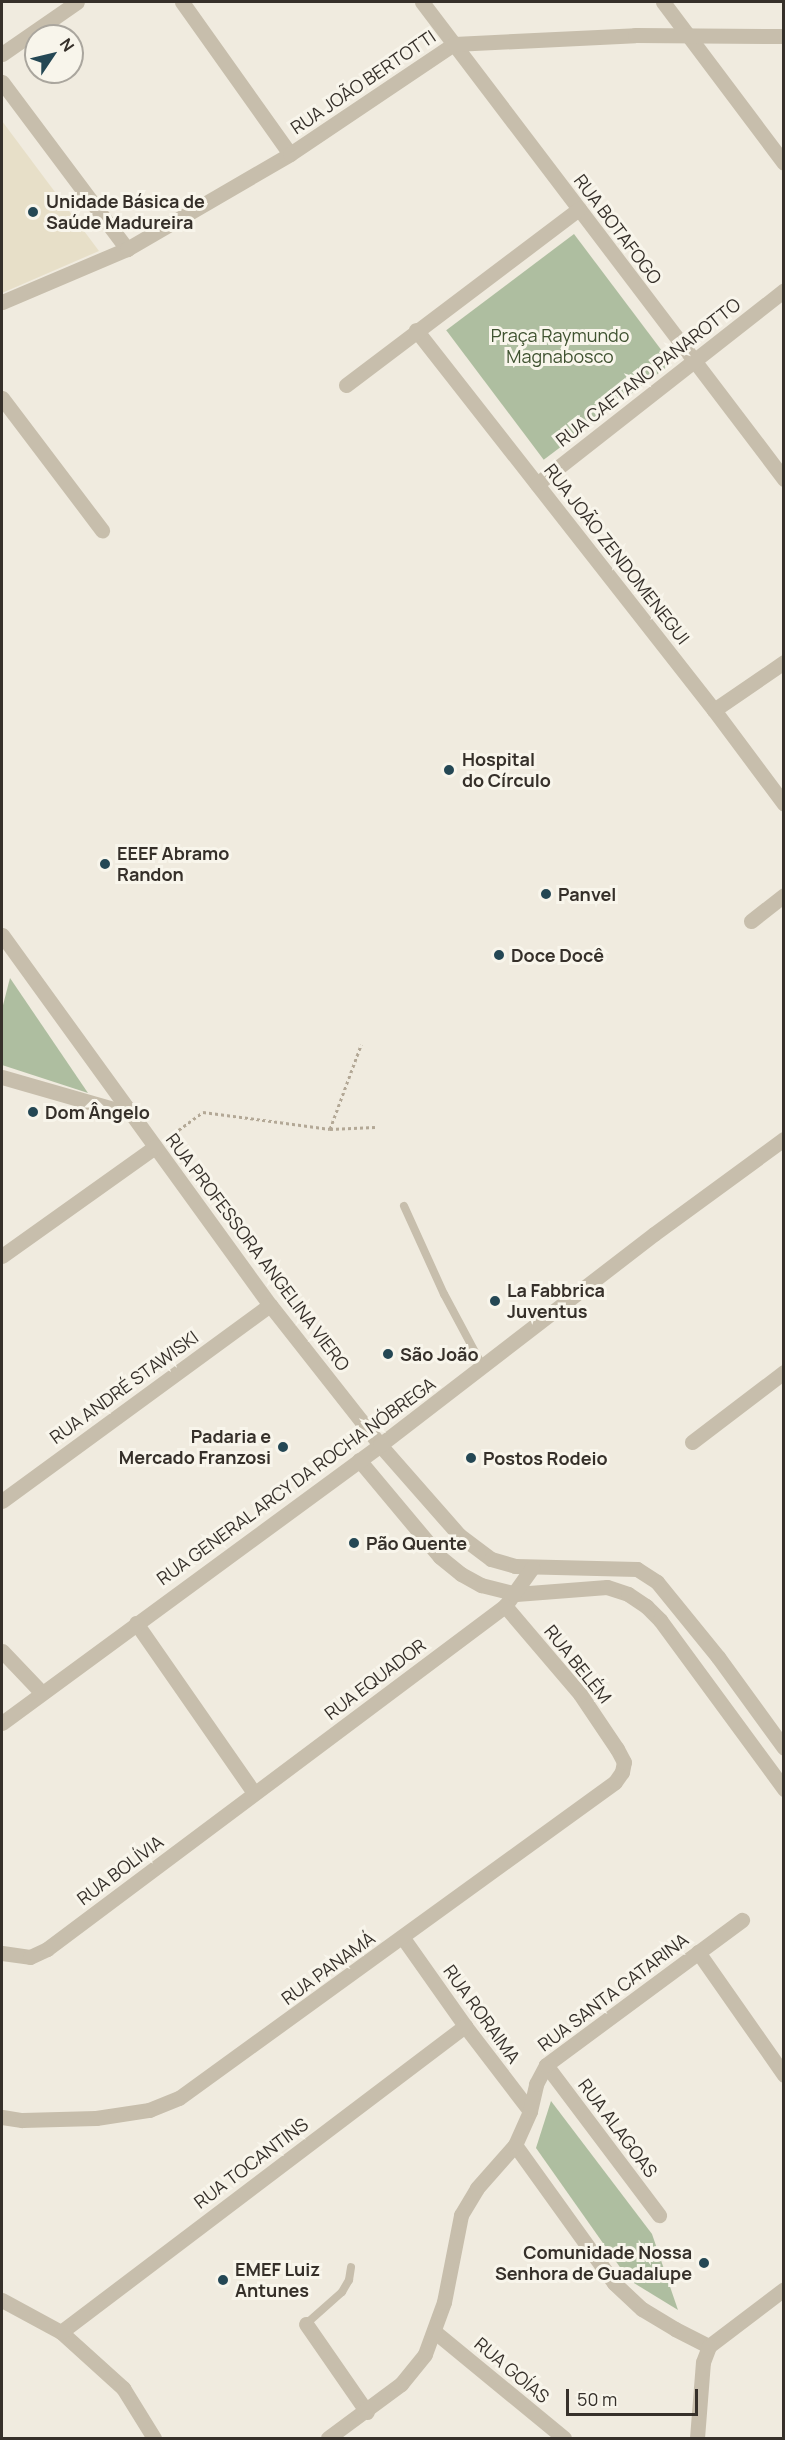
<!DOCTYPE html>
<html>
<head>
<meta charset="utf-8">
<style>
	body { margin:0 }
	#map { position:relative; width:785px; height:2440px; overflow:hidden; background:#f0ebdf; font-family:Manrope,sans-serif }
	div>[style] { position:absolute }
	[style*='--x'] { left:calc(var(--x)*1px); top:calc(var(--y)*1px); width:calc(var(--w)*1px); rotate:calc(var(--a)*1deg) }
	.green>* { inset:0; background:#aebea0; transform-origin:0 0 }
	.plaza>* { inset:0; background:#e7dfc8 }
	.path>* { height:3px; margin-top:-1.5px; transform-origin:0; background:repeating-linear-gradient(90deg,#b3a896 0 3px,transparent 0 6px) }
	.service>* { height:8px; margin:-4px; padding:0 4px; transform-origin:4px; border-radius:4px; background:#c7beac }
	.minor>* { height:15px; margin:-7.5px; padding:0 7.5px; transform-origin:7.5px; border-radius:7.5px; background:#c7beac }
	.dots>* { width:16px; height:16px; translate:-50% -50%; box-sizing:border-box; border:3px solid #f8f5eb; border-radius:50% }
	span { translate:-50% -50%; white-space:nowrap; text-align:center; line-height:1.15; -webkit-text-stroke:6px #f8f5eb; paint-order:stroke }
	.street-label { font-size:18px; color:#36302a }
	.poi-label { font-size:18px; color:#36302a; font-weight:700 }
	.left { translate:0 -50%; text-align:left }
	.right { translate:-100% -50%; text-align:right }
	.park-label { font-size:18px; color:#3f5230 }
	.frame { position:absolute; inset:0; border:3px solid #36302a; pointer-events:none }
	.north { position:absolute; left:24px; top:24px; width:60px; height:60px; box-sizing:border-box; background:#f8f5eb; border:2px solid #aaa69e; border-radius:50%; rotate:55deg; font-size:16px; font-weight:700; line-height:24px; text-align:center; color:#36302a }
	.north::after { content:''; display:block; margin:auto; width:21px; height:27px; background:#244754; clip-path:polygon(50% 0,100% 100%,50% 72%,0 100%) }
	.scale { position:absolute; left:566px; top:2389px; width:132px; height:27px; box-sizing:border-box; border:3px solid #36302a; border-top:0; padding-left:8px; font-size:18px; line-height:21px; white-space:nowrap; color:#36302a; -webkit-text-stroke:4px #f8f5eb; paint-order:stroke }
</style>
</head>
<body>
<div id="map">
	<div class="green">
		<div style="left:574px;top:234px;width:162px;height:160px;rotate:53deg"></div>
		<div style="clip-path:polygon(10px 978px,88px 1093px,2px 1065px,2px 1009px)"></div>
		<div style="clip-path:polygon(551px 2101px,652px 2234px,678px 2310px,629px 2280px,536px 2148px)"></div>
	</div>
	<div class="plaza">
		<div style="clip-path:polygon(2px 121px,99px 251px,2px 293px)"></div>
	</div>
	<div class="path">
		<div style="--x:330;--y:1129;--w:45;--a:-2.5"></div>
		<div style="--x:169;--y:1137;--w:42;--a:-36.3"></div>
		<div style="--x:203;--y:1112;--w:128;--a:7.6"></div>
		<div style="--x:330;--y:1129;--w:90;--a:-69.7"></div>
	</div>
	<div class="service">
		<div style="--x:404;--y:1206;--w:97;--a:65.6"></div>
		<div style="--x:444;--y:1294;--w:83;--a:61.9"></div>
		<div style="--x:306;--y:2324;--w:48;--a:-41.6"></div>
		<div style="--x:342;--y:2292;--w:14;--a:-60"></div>
		<div style="--x:349;--y:2280;--w:13;--a:-81"></div>
	</div>
	<div class="minor">
		<div style="--x:182;--y:2;--w:186;--a:54.6"></div>
		<div style="--x:422;--y:2;--w:599;--a:52.8"></div>
		<div style="--x:663;--y:2;--w:201;--a:53.1"></div>
		<div style="--x:2;--y:54;--w:91;--a:-34.7"></div>
		<div style="--x:2;--y:82;--w:209;--a:53.2"></div>
		<div style="--x:2;--y:302;--w:136;--a:-23"></div>
		<div style="--x:127;--y:249;--w:189;--a:-30.2"></div>
		<div style="--x:290;--y:154;--w:197;--a:-33.9"></div>
		<div style="--x:454;--y:44;--w:181;--a:-2.8"></div>
		<div style="--x:635;--y:35;--w:149;--a:0.4"></div>
		<div style="--x:416;--y:330;--w:483;--a:51.9"></div>
		<div style="--x:714;--y:710;--w:117;--a:53.3"></div>
		<div style="--x:346;--y:385;--w:292;--a:-37.1"></div>
		<div style="--x:2;--y:398;--w:166;--a:52.9"></div>
		<div style="--x:537;--y:484;--w:314;--a:-38.1"></div>
		<div style="--x:714;--y:710;--w:85;--a:-34.4"></div>
		<div style="--x:751;--y:921;--w:42;--a:-38.2"></div>
		<div style="--x:2;--y:935;--w:457;--a:54.1"></div>
		<div style="--x:270;--y:1305;--w:178;--a:51.8"></div>
		<div style="--x:380;--y:1445;--w:120;--a:48.7"></div>
		<div style="--x:459;--y:1535;--w:40;--a:37"></div>
		<div style="--x:491;--y:1559;--w:25;--a:16"></div>
		<div style="--x:515;--y:1566;--w:122;--a:1.4"></div>
		<div style="--x:637;--y:1569;--w:24;--a:33"></div>
		<div style="--x:657;--y:1582;--w:97;--a:50.9"></div>
		<div style="--x:718;--y:1657;--w:112;--a:54"></div>
		<div style="--x:2;--y:1077;--w:134;--a:16"></div>
		<div style="--x:2;--y:1256;--w:188;--a:-35.5"></div>
		<div style="--x:692;--y:1442;--w:116;--a:-37.3"></div>
		<div style="--x:359;--y:1460;--w:126;--a:50.1"></div>
		<div style="--x:440;--y:1557;--w:27;--a:39"></div>
		<div style="--x:461;--y:1574;--w:23;--a:29"></div>
		<div style="--x:481;--y:1585;--w:36;--a:14"></div>
		<div style="--x:516;--y:1594;--w:91;--a:-4.4"></div>
		<div style="--x:607;--y:1587;--w:22;--a:18"></div>
		<div style="--x:628;--y:1594;--w:22;--a:34"></div>
		<div style="--x:646;--y:1606;--w:20;--a:45"></div>
		<div style="--x:660;--y:1620;--w:210;--a:53.7"></div>
		<div style="--x:2;--y:1501;--w:332;--a:-36.2"></div>
		<div style="--x:136;--y:1623;--w:207;--a:55.2"></div>
		<div style="--x:2;--y:1651;--w:57;--a:46.4"></div>
		<div style="--x:2;--y:1723;--w:469;--a:-36.3"></div>
		<div style="--x:380;--y:1445;--w:346;--a:-37.6"></div>
		<div style="--x:654;--y:1234;--w:161;--a:-36.2"></div>
		<div style="--x:403;--y:1938;--w:108;--a:54.8"></div>
		<div style="--x:465;--y:2026;--w:107;--a:52.6"></div>
		<div style="--x:698;--y:1952;--w:150;--a:55"></div>
		<div style="--x:2;--y:1953;--w:28;--a:8"></div>
		<div style="--x:30;--y:1957;--w:19;--a:-25"></div>
		<div style="--x:47;--y:1949;--w:572;--a:-36.83"></div>
		<div style="--x:505;--y:1606;--w:47;--a:-54.6"></div>
		<div style="--x:546;--y:2065;--w:188;--a:53"></div>
		<div style="--x:2;--y:2117;--w:20;--a:9"></div>
		<div style="--x:22;--y:2120;--w:74;--a:-1.5"></div>
		<div style="--x:96;--y:2118;--w:54;--a:-8.6"></div>
		<div style="--x:149;--y:2110;--w:32;--a:-22"></div>
		<div style="--x:179;--y:2098;--w:538;--a:-35.93"></div>
		<div style="--x:615;--y:1782;--w:12;--a:-55"></div>
		<div style="--x:622;--y:1772;--w:10;--a:-79"></div>
		<div style="--x:624;--y:1762;--w:15;--a:-118"></div>
		<div style="--x:617;--y:1749;--w:66;--a:-123.9"></div>
		<div style="--x:580;--y:1694;--w:116;--a:-130.4"></div>
		<div style="--x:515;--y:2145;--w:170;--a:54.3"></div>
		<div style="--x:614;--y:2283;--w:38;--a:43"></div>
		<div style="--x:642;--y:2309;--w:39;--a:31"></div>
		<div style="--x:675;--y:2329;--w:38;--a:27"></div>
		<div style="--x:2;--y:2300;--w:67;--a:28.5"></div>
		<div style="--x:61;--y:2332;--w:84;--a:42.1"></div>
		<div style="--x:123;--y:2388;--w:59;--a:58.2"></div>
		<div style="--x:306;--y:2324;--w:107;--a:55.3"></div>
		<div style="--x:61;--y:2332;--w:507;--a:-37.14"></div>
		<div style="--x:435;--y:2332;--w:167;--a:39.4"></div>
		<div style="--x:709;--y:2346;--w:94;--a:-37.2"></div>
		<div style="--x:328;--y:2438;--w:91;--a:-36.5"></div>
		<div style="--x:401;--y:2384;--w:38;--a:-51"></div>
		<div style="--x:425;--y:2354;--w:55;--a:-69.9"></div>
		<div style="--x:444;--y:2302;--w:89;--a:-78.9"></div>
		<div style="--x:461;--y:2215;--w:31;--a:-59"></div>
		<div style="--x:477;--y:2188;--w:57;--a:-48.5"></div>
		<div style="--x:515;--y:2145;--w:37;--a:-66"></div>
		<div style="--x:530;--y:2111;--w:28;--a:-77"></div>
		<div style="--x:536;--y:2084;--w:21;--a:-62"></div>
		<div style="--x:546;--y:2065;--w:244;--a:-36.5"></div>
		<div style="--x:697;--y:2438;--w:76;--a:-85.5"></div>
		<div style="--x:703;--y:2362;--w:17;--a:-69"></div>
	</div>
	<div class="dots">
		<div style="left:33px;top:212px;background:#244754"></div>
		<div style="left:449px;top:770px;background:#244754"></div>
		<div style="left:105px;top:864px;background:#244754"></div>
		<div style="left:546px;top:894px;background:#244754"></div>
		<div style="left:499px;top:955px;background:#244754"></div>
		<div style="left:33px;top:1112px;background:#244754"></div>
		<div style="left:495px;top:1301px;background:#244754"></div>
		<div style="left:388px;top:1354px;background:#244754"></div>
		<div style="left:283px;top:1447px;background:#244754"></div>
		<div style="left:471px;top:1458px;background:#244754"></div>
		<div style="left:354px;top:1543px;background:#244754"></div>
		<div style="left:704px;top:2263px;background:#244754"></div>
		<div style="left:223px;top:2280px;background:#244754"></div>
	</div>
	<div class="street-label">
		<span style="left:363px;top:82px;rotate:-34deg">RUA JOÃO BERTOTTI</span>
		<span style="left:618px;top:229px;rotate:53deg">RUA BOTAFOGO</span>
		<span style="left:648px;top:372px;rotate:-38deg">RUA CAETANO PANAROTTO</span>
		<span style="left:617px;top:554px;rotate:52deg">RUA JOÃO ZENDOMENEGUI</span>
		<span style="left:258px;top:1252px;rotate:53deg">RUA PROFESSORA ANGELINA VIERO</span>
		<span style="left:124px;top:1387px;rotate:-36deg">RUA ANDRÉ STAWISKI</span>
		<span style="left:296px;top:1481px;rotate:-36deg">RUA GENERAL ARCY DA ROCHA NÓBREGA</span>
		<span style="left:578px;top:1664px;rotate:51deg">RUA BELÉM</span>
		<span style="left:375px;top:1679px;rotate:-37deg">RUA EQUADOR</span>
		<span style="left:120px;top:1870px;rotate:-37deg">RUA BOLÍVIA</span>
		<span style="left:328px;top:1968px;rotate:-36deg">RUA PANAMÁ</span>
		<span style="left:613px;top:1992px;rotate:-37deg">RUA SANTA CATARINA</span>
		<span style="left:482px;top:2014px;rotate:54deg">RUA RORAIMA</span>
		<span style="left:618px;top:2128px;rotate:53deg">RUA ALAGOAS</span>
		<span style="left:251px;top:2163px;rotate:-37deg">RUA TOCANTINS</span>
		<span style="left:512px;top:2370px;rotate:40deg">RUA GOÍAS</span>
	</div>
	<div class="poi-label">
		<span class="left" style="left:46px;top:212px">Unidade Básica de<br>Saúde Madureira</span>
		<span class="left" style="left:462px;top:770px">Hospital<br>do Círculo</span>
		<span class="left" style="left:117px;top:864px">EEEF Abramo<br>Randon</span>
		<span class="left" style="left:558px;top:894px">Panvel</span>
		<span class="left" style="left:511px;top:955px">Doce Docê</span>
		<span class="left" style="left:45px;top:1112px">Dom Ângelo</span>
		<span class="left" style="left:507px;top:1301px">La Fabbrica<br>Juventus</span>
		<span class="left" style="left:400px;top:1354px">São João</span>
		<span class="right" style="left:271px;top:1447px">Padaria e<br>Mercado Franzosi</span>
		<span class="left" style="left:483px;top:1458px">Postos Rodeio</span>
		<span class="left" style="left:366px;top:1543px">Pão Quente</span>
		<span class="right" style="left:692px;top:2263px">Comunidade Nossa<br>Senhora de Guadalupe</span>
		<span class="left" style="left:235px;top:2280px">EMEF Luiz<br>Antunes</span>
	</div>
	<div class="park-label">
		<span style="left:560px;top:346px">Praça Raymundo<br>Magnabosco</span>
	</div>
	<div class="frame"></div>
	<div class="north">N</div>
	<div class="scale">50 m</div>
</div>
</body>
</html>
